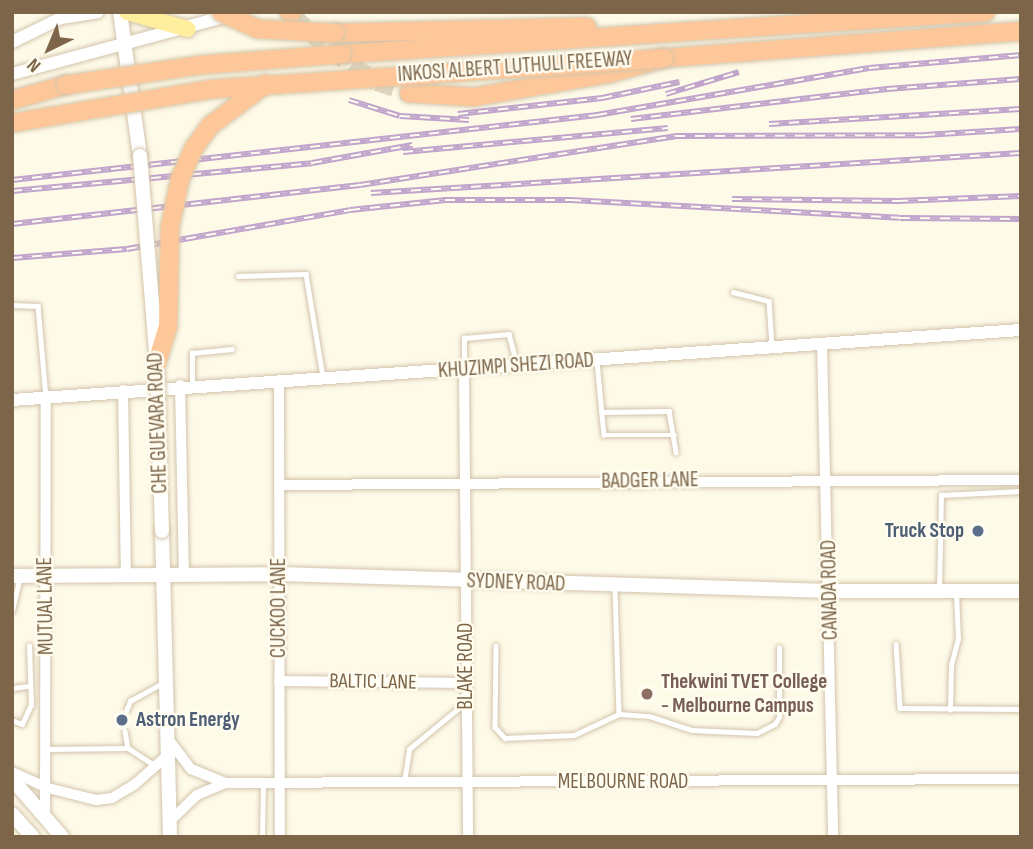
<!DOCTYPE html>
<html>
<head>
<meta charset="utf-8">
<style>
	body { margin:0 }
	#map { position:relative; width:1033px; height:849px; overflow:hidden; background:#fefae8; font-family:"Sofia Sans Condensed",sans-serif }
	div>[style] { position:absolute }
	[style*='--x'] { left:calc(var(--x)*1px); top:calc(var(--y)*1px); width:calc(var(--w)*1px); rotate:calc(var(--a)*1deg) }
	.motorway-tunnel>* { height:18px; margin-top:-9px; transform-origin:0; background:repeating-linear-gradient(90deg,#ded5c0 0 18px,transparent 0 27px) }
	.roads { filter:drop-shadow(0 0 2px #d3c4ac) drop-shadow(0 0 2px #d3c4ac) }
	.service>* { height:4.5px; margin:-2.25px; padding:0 2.25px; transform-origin:2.25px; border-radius:2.25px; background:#fff }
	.minor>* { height:10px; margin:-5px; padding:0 5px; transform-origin:5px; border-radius:5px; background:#fff }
	.tertiary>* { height:12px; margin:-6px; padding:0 6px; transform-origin:6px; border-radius:6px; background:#fff }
	.secondary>* { height:14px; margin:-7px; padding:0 7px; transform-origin:7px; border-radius:7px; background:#fff }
	.primary>* { height:16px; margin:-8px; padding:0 8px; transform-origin:8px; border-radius:8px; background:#ffee9e }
	.motorway>* { height:18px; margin:-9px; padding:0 9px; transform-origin:9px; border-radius:9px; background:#fec799 }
	.rail>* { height:6px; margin-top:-3px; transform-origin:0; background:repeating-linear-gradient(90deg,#fffcf0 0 10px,#c0a4cb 0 20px); box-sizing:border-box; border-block:2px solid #c0a4cb }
	.bridges { filter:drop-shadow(0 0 2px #d6c6a9) drop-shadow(0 0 2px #d6c6a9) }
	.secondary-bridge>* { height:14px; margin:-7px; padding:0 7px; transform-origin:7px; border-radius:7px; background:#fff }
	.motorway-bridge>* { height:18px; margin:-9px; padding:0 9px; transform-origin:9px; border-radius:9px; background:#fec799 }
	.dots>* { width:19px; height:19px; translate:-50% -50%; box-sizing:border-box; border:4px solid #fffcf0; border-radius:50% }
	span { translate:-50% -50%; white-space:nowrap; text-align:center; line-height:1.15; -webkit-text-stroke:5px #fffcf0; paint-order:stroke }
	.street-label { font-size:21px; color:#7c6548 }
	.service-label { font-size:21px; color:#4e5e75; font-weight:700 }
	.right { translate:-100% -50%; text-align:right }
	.left { translate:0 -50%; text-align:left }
	.education-label { font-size:21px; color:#785e54; font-weight:700 }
	.frame { position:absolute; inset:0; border:14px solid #7c6548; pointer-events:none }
	.north { position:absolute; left:14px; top:14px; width:70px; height:70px; -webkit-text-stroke:5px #fffcf0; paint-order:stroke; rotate:223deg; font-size:19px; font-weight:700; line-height:28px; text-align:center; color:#7c6548 }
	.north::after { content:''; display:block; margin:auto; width:24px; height:32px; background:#7c6548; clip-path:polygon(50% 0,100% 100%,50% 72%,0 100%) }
</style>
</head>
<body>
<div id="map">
	<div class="motorway-tunnel">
		<div style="--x:291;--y:14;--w:52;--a:43.5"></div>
		<div style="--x:329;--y:50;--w:58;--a:33.7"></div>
		<div style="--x:377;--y:82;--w:34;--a:19"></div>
	</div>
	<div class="roads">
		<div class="service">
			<div style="--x:238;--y:276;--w:68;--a:-1.7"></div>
			<div style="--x:306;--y:274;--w:104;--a:80.6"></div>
			<div style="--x:733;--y:292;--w:37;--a:14"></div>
			<div style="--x:769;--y:301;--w:45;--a:86.2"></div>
			<div style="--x:12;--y:305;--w:26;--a:2"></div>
			<div style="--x:38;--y:306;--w:91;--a:85"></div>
			<div style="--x:597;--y:361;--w:74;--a:84.6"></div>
			<div style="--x:604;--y:435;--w:71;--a:0"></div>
			<div style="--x:464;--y:366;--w:28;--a:-90"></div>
			<div style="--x:464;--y:338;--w:45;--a:-5.1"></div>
			<div style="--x:509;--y:334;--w:31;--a:75"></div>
			<div style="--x:192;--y:385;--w:32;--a:-90"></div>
			<div style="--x:192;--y:353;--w:40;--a:-5.7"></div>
			<div style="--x:601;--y:412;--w:68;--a:-0.8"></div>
			<div style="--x:669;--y:411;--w:42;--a:80.3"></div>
			<div style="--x:615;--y:589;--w:125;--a:88.2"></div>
			<div style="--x:939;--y:590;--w:95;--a:-88.8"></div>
			<div style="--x:941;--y:495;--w:80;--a:-2.9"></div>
			<div style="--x:12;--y:611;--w:32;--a:-77"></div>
			<div style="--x:896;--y:644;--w:64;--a:86.4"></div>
			<div style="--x:900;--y:708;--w:121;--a:0.5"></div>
			<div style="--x:496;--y:646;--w:81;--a:90.7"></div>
			<div style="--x:495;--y:727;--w:15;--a:48"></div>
			<div style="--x:505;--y:738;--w:69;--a:-2.5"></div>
			<div style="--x:574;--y:735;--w:50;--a:-25"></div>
			<div style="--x:619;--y:714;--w:30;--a:4"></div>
			<div style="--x:649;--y:716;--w:45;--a:18"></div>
			<div style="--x:692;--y:730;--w:65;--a:2.6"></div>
			<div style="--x:757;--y:733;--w:20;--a:-27"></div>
			<div style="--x:775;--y:724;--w:8;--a:-60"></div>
			<div style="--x:779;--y:717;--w:69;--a:-90"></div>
			<div style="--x:12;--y:688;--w:17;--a:-7"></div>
			<div style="--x:950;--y:710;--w:45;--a:-88.7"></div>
			<div style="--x:951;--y:665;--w:27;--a:-75"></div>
			<div style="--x:958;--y:639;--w:46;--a:-92.5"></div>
			<div style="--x:126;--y:711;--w:11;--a:-68"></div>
			<div style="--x:130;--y:701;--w:39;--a:-29"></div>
			<div style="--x:12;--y:720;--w:11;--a:22"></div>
			<div style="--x:22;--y:724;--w:21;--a:-65"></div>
			<div style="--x:31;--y:705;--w:59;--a:-91.9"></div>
			<div style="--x:125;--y:731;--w:17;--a:80"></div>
			<div style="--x:48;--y:749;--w:80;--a:-0.7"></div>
			<div style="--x:128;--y:748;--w:31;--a:33"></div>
			<div style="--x:404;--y:782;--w:33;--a:-81"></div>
			<div style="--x:409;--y:749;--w:72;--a:-39.4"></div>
			<div style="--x:262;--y:837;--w:52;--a:-88.9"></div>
		</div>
		<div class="minor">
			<div style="--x:822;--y:344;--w:493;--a:88.7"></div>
			<div style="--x:464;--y:370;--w:467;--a:89.5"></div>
			<div style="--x:279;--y:380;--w:457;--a:89.9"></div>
			<div style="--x:180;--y:385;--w:190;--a:88.8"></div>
			<div style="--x:123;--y:390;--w:186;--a:89.1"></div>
			<div style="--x:279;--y:485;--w:742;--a:-0.39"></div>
			<div style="--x:279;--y:681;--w:187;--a:0.6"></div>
			<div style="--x:169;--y:740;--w:36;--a:53"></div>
			<div style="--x:191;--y:769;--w:37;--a:22"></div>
			<div style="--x:225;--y:783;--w:796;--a:-0.29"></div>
			<div style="--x:12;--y:772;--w:39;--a:24"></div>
			<div style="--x:48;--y:788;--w:49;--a:14"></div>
			<div style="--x:96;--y:800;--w:16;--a:-7"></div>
			<div style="--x:112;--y:798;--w:26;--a:-31"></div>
			<div style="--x:134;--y:785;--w:47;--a:-41.5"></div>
			<div style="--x:45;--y:815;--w:418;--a:-89.9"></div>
			<div style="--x:170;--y:821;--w:37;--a:-44"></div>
			<div style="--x:197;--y:795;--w:30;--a:-23"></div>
		</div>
		<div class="tertiary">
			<div style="--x:12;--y:42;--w:55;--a:-26.1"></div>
			<div style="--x:61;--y:18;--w:37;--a:-9"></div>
			<div style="--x:12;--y:74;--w:227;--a:-15.1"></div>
			<div style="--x:12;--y:400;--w:1011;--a:-3.97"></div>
		</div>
		<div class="secondary">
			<div style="--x:120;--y:12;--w:145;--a:82.1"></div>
			<div style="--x:162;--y:531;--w:306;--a:88.5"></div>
			<div style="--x:12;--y:576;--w:267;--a:-0.4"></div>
			<div style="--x:279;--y:574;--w:551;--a:1.77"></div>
			<div style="--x:830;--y:591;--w:191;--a:0"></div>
			<div style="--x:12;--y:779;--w:77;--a:49.2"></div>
			<div style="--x:12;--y:814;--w:31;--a:48"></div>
		</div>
		<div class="primary">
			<div style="--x:127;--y:12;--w:63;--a:15.6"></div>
		</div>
		<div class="motorway">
			<div style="--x:289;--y:12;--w:3;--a:45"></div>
			<div style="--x:335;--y:33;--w:252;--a:-1.4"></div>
			<div style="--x:342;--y:54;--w:645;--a:-3.73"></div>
			<div style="--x:409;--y:93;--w:65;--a:3.5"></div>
			<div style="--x:474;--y:97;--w:139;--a:-9.9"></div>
			<div style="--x:611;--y:73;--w:55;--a:-15.8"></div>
			<div style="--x:664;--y:58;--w:358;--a:-4.3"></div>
			<div style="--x:12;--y:100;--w:56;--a:-15.5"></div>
		</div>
	</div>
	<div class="rail">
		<div style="--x:666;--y:94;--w:76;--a:-16.8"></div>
		<div style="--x:349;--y:100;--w:53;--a:17.4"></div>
		<div style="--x:400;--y:116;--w:69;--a:3.3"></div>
		<div style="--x:458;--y:114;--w:145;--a:-6.3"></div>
		<div style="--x:602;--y:98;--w:79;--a:-11.7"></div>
		<div style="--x:631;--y:119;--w:258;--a:-6.7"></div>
		<div style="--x:887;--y:89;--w:134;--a:-4.3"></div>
		<div style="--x:769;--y:124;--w:252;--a:-3.4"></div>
		<div style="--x:403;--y:152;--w:266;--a:-5.2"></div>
		<div style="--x:12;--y:180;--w:589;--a:-6.34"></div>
		<div style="--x:597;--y:115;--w:276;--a:-9.8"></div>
		<div style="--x:869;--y:68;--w:153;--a:-4.9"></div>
		<div style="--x:12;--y:191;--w:301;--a:-5.3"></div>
		<div style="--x:312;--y:163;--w:102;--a:-10.2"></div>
		<div style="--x:371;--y:193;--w:651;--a:-3.52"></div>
		<div style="--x:732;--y:199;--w:166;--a:0.7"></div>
		<div style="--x:898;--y:201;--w:123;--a:-2.3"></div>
		<div style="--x:12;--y:224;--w:350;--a:-6.4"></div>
		<div style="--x:360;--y:185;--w:319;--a:-8.8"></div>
		<div style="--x:675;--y:136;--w:250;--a:-0.2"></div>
		<div style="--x:925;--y:135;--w:96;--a:-3.6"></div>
		<div style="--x:12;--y:258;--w:115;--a:-4.5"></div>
		<div style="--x:127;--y:249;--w:226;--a:-9.9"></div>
		<div style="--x:350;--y:210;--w:96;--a:-6"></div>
		<div style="--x:445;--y:200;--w:126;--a:0"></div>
		<div style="--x:571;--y:200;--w:329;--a:3.1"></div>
		<div style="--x:900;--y:218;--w:121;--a:0.5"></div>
	</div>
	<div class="bridges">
		<div class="secondary-bridge">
			<div style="--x:140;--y:156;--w:207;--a:85.3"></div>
			<div style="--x:157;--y:362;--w:169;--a:88.3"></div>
		</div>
		<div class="motorway-bridge">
			<div style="--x:221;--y:12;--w:40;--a:25"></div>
			<div style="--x:257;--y:29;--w:78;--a:2.9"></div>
			<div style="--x:66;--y:85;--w:135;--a:-8.5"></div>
			<div style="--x:200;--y:65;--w:142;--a:-4.4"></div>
			<div style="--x:12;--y:123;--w:204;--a:-9.6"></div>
			<div style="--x:213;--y:89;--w:452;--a:-3.9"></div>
			<div style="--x:157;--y:362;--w:37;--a:-73"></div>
			<div style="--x:168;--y:327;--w:100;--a:-88.9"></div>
			<div style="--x:170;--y:227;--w:49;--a:-78.2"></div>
			<div style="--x:180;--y:179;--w:34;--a:-66"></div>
			<div style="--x:194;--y:148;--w:29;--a:-54"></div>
			<div style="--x:211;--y:125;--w:69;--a:-36.7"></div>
		</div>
	</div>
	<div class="dots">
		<div style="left:978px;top:531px;background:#5c6f8a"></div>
		<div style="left:647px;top:694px;background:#8d6e63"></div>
		<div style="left:122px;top:720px;background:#5c6f8a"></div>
	</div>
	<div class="street-label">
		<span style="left:515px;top:67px;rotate:-4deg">INKOSI ALBERT LUTHULI FREEWAY</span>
		<span style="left:516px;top:366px;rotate:-4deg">KHUZIMPI SHEZI ROAD</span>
		<span style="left:158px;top:423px;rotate:-92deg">CHE GUEVARA ROAD</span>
		<span style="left:650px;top:481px;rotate:-1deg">BADGER LANE</span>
		<span style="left:516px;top:583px;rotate:2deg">SYDNEY ROAD</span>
		<span style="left:830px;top:590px;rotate:-91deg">CANADA ROAD</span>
		<span style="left:46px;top:606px;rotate:-91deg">MUTUAL LANE</span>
		<span style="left:279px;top:608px;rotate:-90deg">CUCKOO LANE</span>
		<span style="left:466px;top:666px;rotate:-90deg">BLAKE ROAD</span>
		<span style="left:373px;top:682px;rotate:1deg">BALTIC LANE</span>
		<span style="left:623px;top:782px">MELBOURNE ROAD</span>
	</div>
	<div class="service-label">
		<span class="right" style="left:964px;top:531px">Truck Stop</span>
		<span class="left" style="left:136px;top:720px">Astron Energy</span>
	</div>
	<div class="education-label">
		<span class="left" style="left:661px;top:694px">Thekwini TVET College<br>- Melbourne Campus</span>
	</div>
	<div class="frame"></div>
	<div class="north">N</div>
</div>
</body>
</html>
